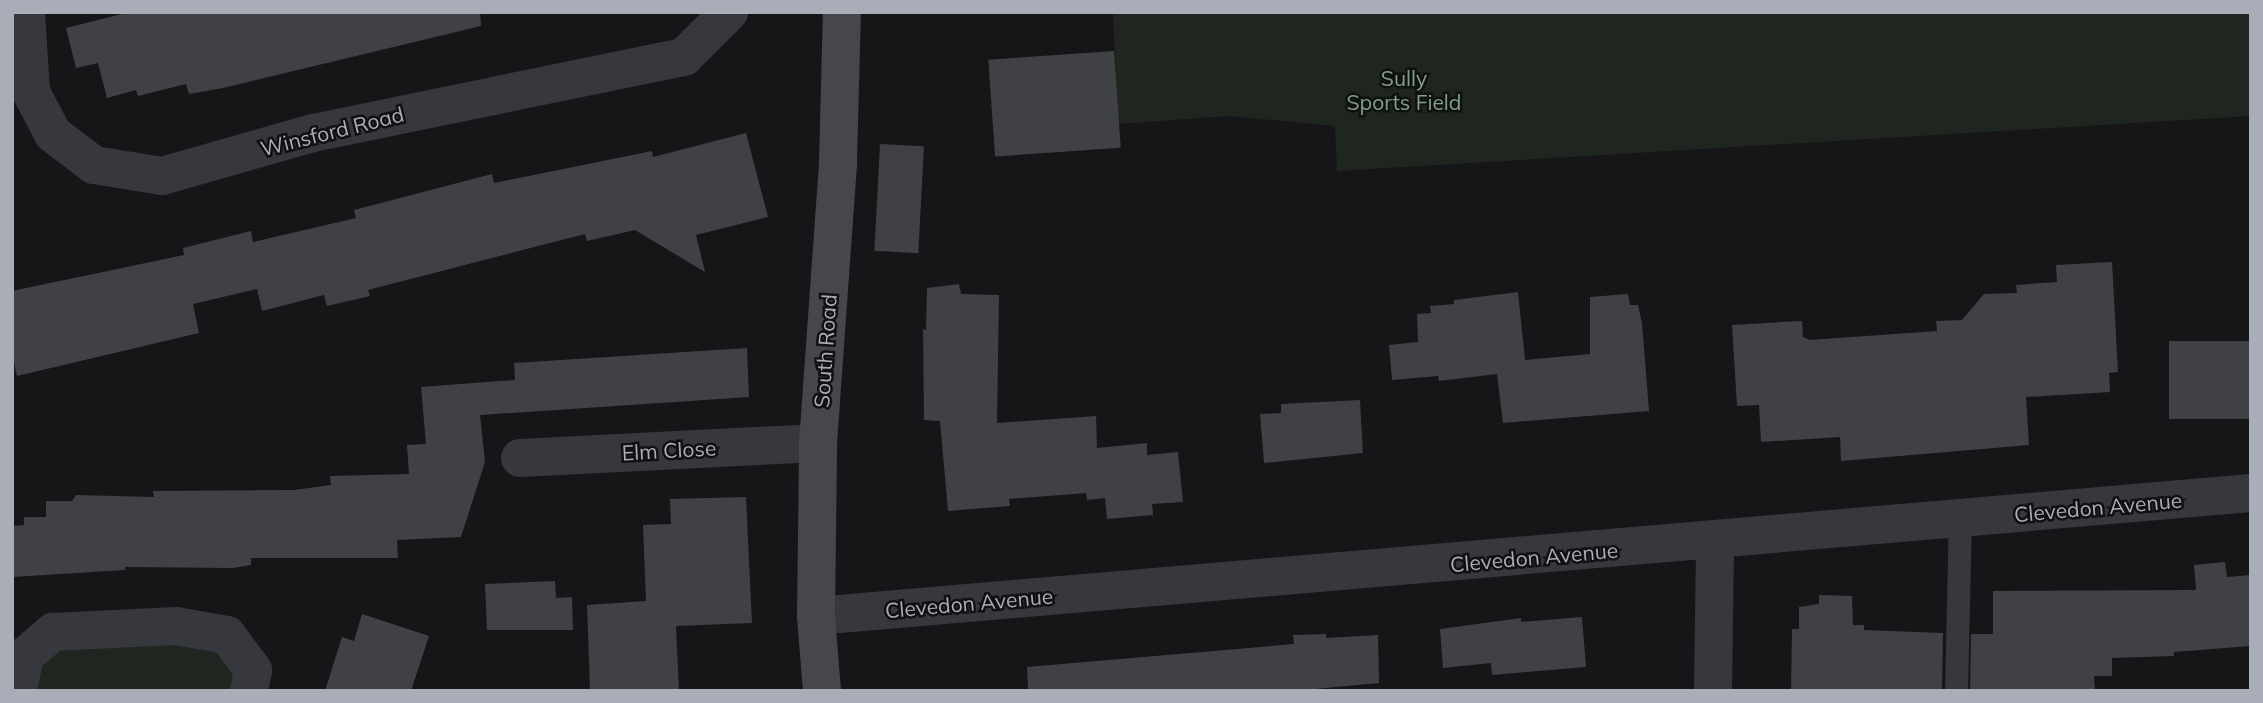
<!DOCTYPE html>
<html>
<head>
<meta charset="utf-8">
<style>
	body { margin:0 }
	#map { position:relative; width:2263px; height:703px; overflow:hidden; background:#161618; font-family:Mulish,sans-serif }
	div>[style] { position:absolute }
	[style*='--x'] { left:calc(var(--x)*1px); top:calc(var(--y)*1px); width:calc(var(--w)*1px); rotate:calc(var(--a)*1deg) }
	.green>* { inset:0; background:#1e261f }
	.building>* { inset:0; background:#404145; transform-origin:0 0 }
	.service>* { height:23px; margin:-11.5px; padding:0 11.5px; transform-origin:11.5px; border-radius:11.5px; background:#37383d }
	.minor>* { height:38px; margin:-19px; padding:0 19px; transform-origin:19px; border-radius:19px; background:#37383d }
	.secondary>* { height:38px; margin:-19px; padding:0 19px; transform-origin:19px; border-radius:19px; background:#45474d }
	span { translate:-50% -50%; white-space:nowrap; text-align:center; line-height:1.15; -webkit-text-stroke:5px #111113; paint-order:stroke }
	.park-label { font-size:21px; color:#7fa381 }
	.street-label { font-size:21px; color:#a8adb8 }
	.frame { position:absolute; inset:0; border:14px solid #a8adb8; pointer-events:none }
</style>
</head>
<body>
<div id="map">
	<div class="green">
		<div style="clip-path:polygon(1113px 12px,2251px 12px,2251px 116px,1337px 171px,1335px 126px,1229px 116px,1118px 124px)"></div>
		<div style="clip-path:polygon(195px 642px,219px 650px,236px 673px,238px 691px,35px 691px,36px 670px,47px 654px,64px 649px)"></div>
	</div>
	<div class="building">
		<div style="clip-path:polygon(130px 12px,480px 12px,481px 26px,223px 88px,189px 94px,186px 84px,138px 96px,136px 90px,107px 98px,98px 63px,76px 68px,66px 28px)"></div>
		<div style="left:1114px;top:51px;width:97px;height:126px;rotate:86deg"></div>
		<div style="clip-path:polygon(746px 133px,768px 217px,696px 235px,705px 272px,635px 230px,587px 241px,585px 234px,368px 290px,370px 296px,327px 306px,324px 295px,262px 311px,257px 289px,193px 304px,199px 333px,17px 376px,12px 354px,12px 291px,184px 255px,183px 248px,251px 231px,253px 242px,356px 218px,354px 210px,492px 174px,494px 183px,652px 151px,653px 157px)"></div>
		<div style="left:880px;top:144px;width:44px;height:107px;rotate:3deg"></div>
		<div style="clip-path:polygon(2112px 262px,2118px 372px,2109px 373px,2110px 392px,2026px 397px,2029px 445px,1841px 461px,1840px 437px,1761px 442px,1759px 405px,1737px 406px,1732px 325px,1802px 321px,1803px 337px,1809px 340px,1937px 331px,1936px 321px,1962px 320px,1984px 294px,2017px 293px,2016px 285px,2057px 282px,2056px 265px)"></div>
		<div style="clip-path:polygon(959px 284px,961px 294px,999px 295px,997px 423px,1096px 416px,1097px 448px,1147px 443px,1147px 455px,1178px 452px,1183px 502px,1152px 504px,1153px 515px,1107px 519px,1105px 498px,1087px 500px,1086px 493px,1009px 499px,1010px 506px,948px 511px,940px 421px,924px 420px,923px 329px,926px 330px,927px 288px)"></div>
		<div style="clip-path:polygon(1518px 292px,1525px 360px,1590px 354px,1590px 297px,1628px 294px,1630px 305px,1638px 305px,1642px 323px,1649px 411px,1503px 423px,1497px 374px,1439px 381px,1438px 376px,1392px 380px,1389px 345px,1418px 342px,1417px 314px,1431px 313px,1430px 306px,1454px 304px,1454px 300px)"></div>
		<div style="left:2251px;top:341px;width:78px;height:82px;rotate:90deg"></div>
		<div style="clip-path:polygon(747px 348px,749px 397px,480px 415px,485px 462px,461px 537px,397px 540px,398px 558px,251px 558px,251px 565px,233px 568px,125px 567px,125px 570px,12px 577px,12px 526px,24px 525px,24px 517px,46px 517px,46px 501px,72px 501px,76px 495px,154px 497px,153px 491px,294px 490px,331px 485px,330px 476px,409px 474px,407px 445px,426px 444px,421px 387px,515px 380px,514px 363px)"></div>
		<div style="clip-path:polygon(1360px 400px,1363px 453px,1264px 463px,1260px 414px,1281px 413px,1281px 404px)"></div>
		<div style="clip-path:polygon(746px 497px,752px 623px,676px 626px,679px 691px,590px 691px,587px 605px,646px 601px,643px 525px,671px 524px,670px 499px)"></div>
		<div style="clip-path:polygon(2225px 562px,2227px 577px,2251px 575px,2251px 646px,2174px 652px,2174px 656px,2112px 658px,2112px 676px,2094px 676px,2095px 691px,1970px 691px,1971px 634px,1993px 634px,1993px 591px,2196px 590px,2194px 565px)"></div>
		<div style="clip-path:polygon(555px 581px,556px 598px,572px 597px,573px 630px,487px 630px,485px 584px)"></div>
		<div style="clip-path:polygon(1819px 595px,1852px 596px,1853px 625px,1864px 625px,1864px 630px,1943px 633px,1942px 691px,1791px 691px,1792px 629px,1799px 629px,1799px 607px,1819px 604px)"></div>
		<div style="clip-path:polygon(362px 614px,429px 636px,411px 691px,325px 691px,342px 637px,354px 641px)"></div>
		<div style="clip-path:polygon(1582px 617px,1586px 667px,1492px 675px,1491px 663px,1443px 668px,1440px 629px,1521px 618px,1521px 622px)"></div>
		<div style="clip-path:polygon(1326px 634px,1326px 638px,1378px 635px,1379px 683px,1294px 691px,1028px 691px,1027px 667px,1294px 644px,1293px 635px)"></div>
	</div>
	<div class="service">
		<div style="--x:1956;--y:691;--w:172;--a:-88.7"></div>
	</div>
	<div class="minor">
		<div style="--x:26;--y:12;--w:80;--a:86.4"></div>
		<div style="--x:31;--y:92;--w:47;--a:62.4"></div>
		<div style="--x:53;--y:134;--w:51;--a:37.1"></div>
		<div style="--x:94;--y:165;--w:69;--a:9.2"></div>
		<div style="--x:162;--y:176;--w:157;--a:-15.9"></div>
		<div style="--x:313;--y:133;--w:379;--a:-11.6"></div>
		<div style="--x:684;--y:57;--w:64;--a:-45"></div>
		<div style="--x:520;--y:458;--w:298;--a:-2.9"></div>
		<div style="--x:816;--y:616;--w:1440;--a:-4.9"></div>
		<div style="--x:18;--y:691;--w:36;--a:-79"></div>
		<div style="--x:25;--y:656;--w:37;--a:-41"></div>
		<div style="--x:53;--y:632;--w:123;--a:-2.8"></div>
		<div style="--x:176;--y:626;--w:52;--a:10"></div>
		<div style="--x:227;--y:635;--w:44;--a:53.4"></div>
		<div style="--x:253;--y:670;--w:21;--a:101"></div>
		<div style="--x:1713;--y:691;--w:149;--a:-89.2"></div>
	</div>
	<div class="secondary">
		<div style="--x:822;--y:691;--w:75;--a:-94.6"></div>
		<div style="--x:816;--y:616;--w:173;--a:-89.3"></div>
		<div style="--x:818;--y:443;--w:282;--a:-85.9"></div>
		<div style="--x:838;--y:162;--w:150;--a:-88.5"></div>
	</div>
	<div class="park-label">
		<span style="left:1404px;top:90px">Sully<br>Sports Field</span>
	</div>
	<div class="street-label">
		<span style="left:332px;top:131px;rotate:-14deg">Winsford Road</span>
		<span style="left:825px;top:351px;rotate:-86deg">South Road</span>
		<span style="left:669px;top:450px;rotate:-3deg">Elm Close</span>
		<span style="left:2098px;top:507px;rotate:-5deg">Clevedon Avenue</span>
		<span style="left:1534px;top:557px;rotate:-5deg">Clevedon Avenue</span>
		<span style="left:969px;top:603px;rotate:-5deg">Clevedon Avenue</span>
	</div>
	<div class="frame"></div>
</div>
</body>
</html>
